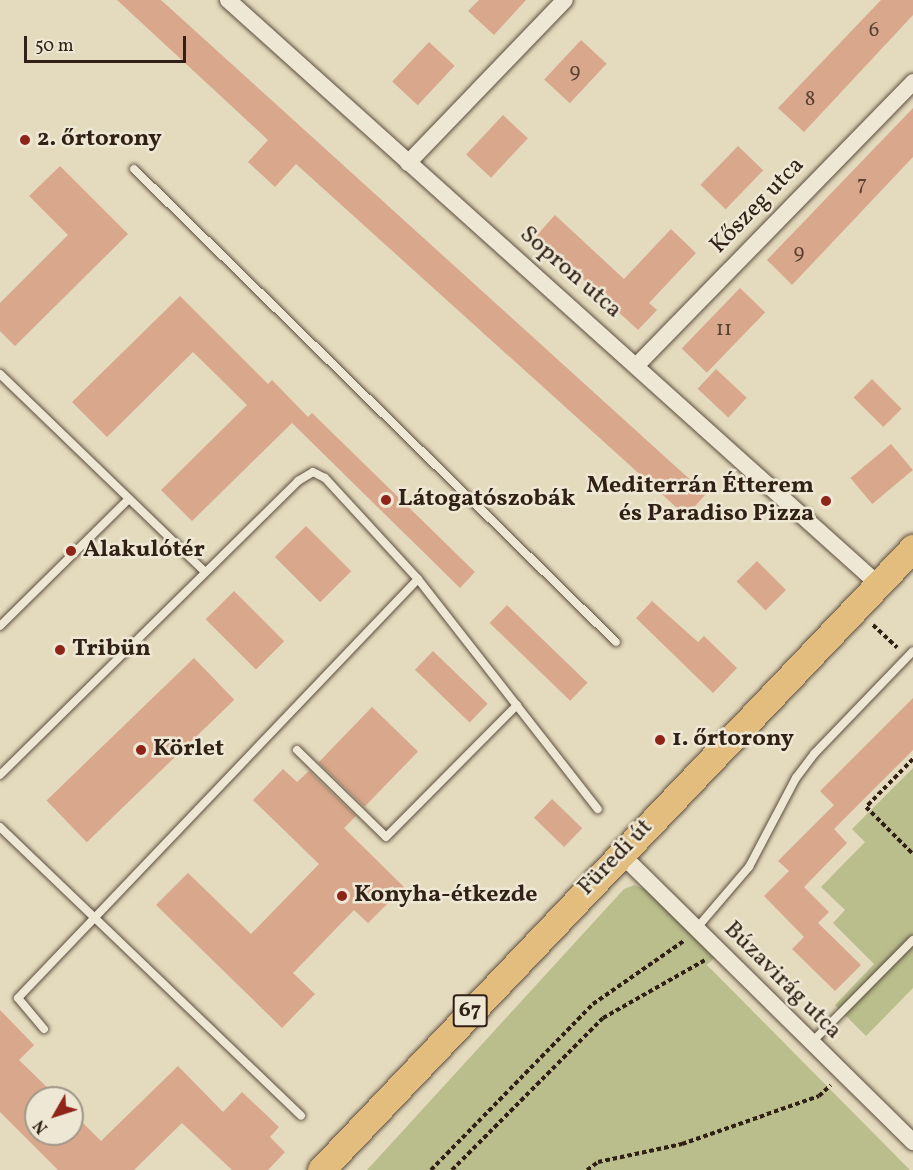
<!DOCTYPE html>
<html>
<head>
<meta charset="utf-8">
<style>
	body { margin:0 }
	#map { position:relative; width:913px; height:1170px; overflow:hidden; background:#e4dabd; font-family:Vollkorn,serif }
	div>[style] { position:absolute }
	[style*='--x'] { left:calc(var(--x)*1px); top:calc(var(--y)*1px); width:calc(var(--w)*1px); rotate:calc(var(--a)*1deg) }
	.green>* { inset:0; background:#babe8d }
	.building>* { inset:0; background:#d9a88c; transform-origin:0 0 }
	.path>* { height:4px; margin-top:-2px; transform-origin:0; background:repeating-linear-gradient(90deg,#302015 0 4.5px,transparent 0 7.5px) }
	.roads { filter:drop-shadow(0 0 2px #5d4e3f) drop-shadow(0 0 2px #5d4e3f) }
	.lane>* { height:8px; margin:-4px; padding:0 4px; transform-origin:4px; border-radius:4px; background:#ede7d4 }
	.street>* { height:16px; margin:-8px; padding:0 8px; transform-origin:8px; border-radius:8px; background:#ede7d4 }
	.primary>* { height:27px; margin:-13.5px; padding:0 13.5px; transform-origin:13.5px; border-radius:13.5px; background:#e2bd7e }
	.dots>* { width:16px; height:16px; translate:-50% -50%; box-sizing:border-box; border:3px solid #ede7d4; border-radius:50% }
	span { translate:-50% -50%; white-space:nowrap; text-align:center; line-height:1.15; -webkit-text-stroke:5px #ede7d4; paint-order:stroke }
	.number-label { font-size:21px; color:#5a4233 }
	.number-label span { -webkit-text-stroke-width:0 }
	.shield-label span { padding:2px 4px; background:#ede7d4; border:2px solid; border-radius:4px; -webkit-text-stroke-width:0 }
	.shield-label { font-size:22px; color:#302015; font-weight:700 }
	.poi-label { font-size:24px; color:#302015; font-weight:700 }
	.left { translate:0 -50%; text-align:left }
	.right { translate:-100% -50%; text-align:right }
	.street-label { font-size:24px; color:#302015 }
	.north { position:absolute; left:24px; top:1086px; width:60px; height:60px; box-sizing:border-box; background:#ede7d4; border:2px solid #a19788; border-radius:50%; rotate:231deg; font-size:16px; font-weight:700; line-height:24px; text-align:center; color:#302015 }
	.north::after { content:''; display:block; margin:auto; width:21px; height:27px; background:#8f2418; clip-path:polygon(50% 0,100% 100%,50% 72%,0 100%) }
	.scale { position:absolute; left:24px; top:36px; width:162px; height:27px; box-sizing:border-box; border:3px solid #302015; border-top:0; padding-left:8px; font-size:18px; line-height:21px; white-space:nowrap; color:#302015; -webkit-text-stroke:4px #ede7d4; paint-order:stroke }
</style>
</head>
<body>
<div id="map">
	<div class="green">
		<div style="clip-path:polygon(913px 768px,913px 988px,866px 1036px,835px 1005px,874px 964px,833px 923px,845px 910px,821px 887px,865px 842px,852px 829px)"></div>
		<div style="clip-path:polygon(634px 885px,647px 890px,715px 957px,707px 965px,910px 1170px,367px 1170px,624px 889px)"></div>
	</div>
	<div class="building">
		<div style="clip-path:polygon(117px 0,161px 0,706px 494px,686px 516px,296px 164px,275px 187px,248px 162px,268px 140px)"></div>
		<div style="clip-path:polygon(479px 0,526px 0,494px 35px,468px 11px)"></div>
		<div style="clip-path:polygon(881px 0,913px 0,913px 15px,804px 132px,778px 108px)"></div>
		<div style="left:581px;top:40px;width:35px;height:54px;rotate:43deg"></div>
		<div style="left:429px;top:42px;width:35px;height:54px;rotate:43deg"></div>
		<div style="clip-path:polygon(913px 108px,913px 157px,792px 285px,767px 260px)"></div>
		<div style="left:503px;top:115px;width:34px;height:54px;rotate:43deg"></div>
		<div style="left:738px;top:146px;width:35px;height:54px;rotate:44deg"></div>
		<div style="clip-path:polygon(60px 166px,128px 234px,15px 346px,0 331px,0 303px,68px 235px,29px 196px)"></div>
		<div style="clip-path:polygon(555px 215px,624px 279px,671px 229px,696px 253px,649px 303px,657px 310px,638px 330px,536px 236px)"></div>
		<div style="left:740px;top:288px;width:35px;height:84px;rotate:44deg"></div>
		<div style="clip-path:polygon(180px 296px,268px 384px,272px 380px,308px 417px,312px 413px,475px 572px,460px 588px,292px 423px,192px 521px,161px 490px,247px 405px,193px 352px,107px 437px,72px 402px)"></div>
		<div style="left:716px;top:369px;width:42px;height:27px;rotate:43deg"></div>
		<div style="left:872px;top:379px;width:42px;height:26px;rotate:45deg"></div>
		<div style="left:891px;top:444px;width:34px;height:53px;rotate:50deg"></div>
		<div style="left:306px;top:526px;width:64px;height:44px;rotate:45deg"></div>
		<div style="left:757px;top:561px;width:41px;height:29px;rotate:45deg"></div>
		<div style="left:234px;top:591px;width:71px;height:40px;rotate:45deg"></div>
		<div style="clip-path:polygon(652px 601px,698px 642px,704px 636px,737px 668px,713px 693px,636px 618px)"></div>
		<div style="left:507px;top:605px;width:112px;height:25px;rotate:44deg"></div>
		<div style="left:433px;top:651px;width:76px;height:26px;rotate:44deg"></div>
		<div style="left:194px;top:658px;width:58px;height:205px;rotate:46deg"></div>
		<div style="clip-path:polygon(913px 698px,913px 750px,834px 829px,847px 843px,804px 887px,829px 912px,818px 923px,861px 965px,835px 991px,792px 949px,804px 937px,764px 896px,789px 871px,778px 861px,834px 805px,820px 791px)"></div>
		<div style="left:372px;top:707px;width:64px;height:77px;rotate:44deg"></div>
		<div style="clip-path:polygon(283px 769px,297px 782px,309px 771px,356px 816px,344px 828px,404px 887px,368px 923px,354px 910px,293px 973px,315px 994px,282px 1028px,156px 905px,188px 873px,251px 934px,319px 864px,253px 800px)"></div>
		<div style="left:552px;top:799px;width:42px;height:26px;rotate:44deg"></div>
		<div style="clip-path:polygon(0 1010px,34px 1045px,19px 1060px,58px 1098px,36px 1098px,36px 1134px,72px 1134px,72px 1112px,101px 1141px,178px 1066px,223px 1112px,242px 1092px,279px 1127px,270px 1137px,285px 1152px,268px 1170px,232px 1170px,182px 1123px,134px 1170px,58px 1170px,0 1112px)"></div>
	</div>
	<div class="path">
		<div style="--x:873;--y:625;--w:33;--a:43"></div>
		<div style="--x:913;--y:759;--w:67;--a:134.4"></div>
		<div style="--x:866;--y:807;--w:66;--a:45"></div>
		<div style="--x:431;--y:1170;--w:232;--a:-45.7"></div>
		<div style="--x:593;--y:1004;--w:112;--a:-34.8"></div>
		<div style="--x:452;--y:1170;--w:214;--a:-45.2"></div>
		<div style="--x:603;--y:1018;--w:117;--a:-29.6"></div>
		<div style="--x:587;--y:1170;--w:14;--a:-36"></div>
		<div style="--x:598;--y:1162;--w:86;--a:-12.1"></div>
		<div style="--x:682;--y:1144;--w:145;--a:-19.3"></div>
		<div style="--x:819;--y:1096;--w:16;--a:-43"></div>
	</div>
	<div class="roads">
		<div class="lane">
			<div style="--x:134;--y:169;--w:675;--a:44.46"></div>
			<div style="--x:0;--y:374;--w:285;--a:44"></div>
			<div style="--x:0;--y:626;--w:181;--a:-44.6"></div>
			<div style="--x:297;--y:750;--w:124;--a:44.3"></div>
			<div style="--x:386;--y:837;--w:186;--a:-45.2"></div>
			<div style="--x:0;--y:775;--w:419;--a:-44.6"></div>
			<div style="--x:298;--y:481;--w:17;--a:-31"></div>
			<div style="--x:313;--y:472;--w:13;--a:27"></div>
			<div style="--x:325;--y:478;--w:137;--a:47.4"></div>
			<div style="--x:0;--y:827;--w:417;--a:43.8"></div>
			<div style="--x:696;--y:929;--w:82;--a:-49.5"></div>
			<div style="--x:749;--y:867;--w:101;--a:-62.2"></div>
			<div style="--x:796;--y:778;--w:31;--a:-53"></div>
			<div style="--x:815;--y:753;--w:141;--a:-46.1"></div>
			<div style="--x:44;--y:1029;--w:40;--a:-130"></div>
			<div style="--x:18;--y:998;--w:579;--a:-46.33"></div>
			<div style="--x:418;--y:579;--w:292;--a:52"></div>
			<div style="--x:811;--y:1043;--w:145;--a:-45.3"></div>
		</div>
		<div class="street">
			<div style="--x:228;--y:0;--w:874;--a:41.94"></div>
			<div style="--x:408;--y:163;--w:226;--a:-46.1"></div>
			<div style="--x:638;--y:364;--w:394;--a:-45.7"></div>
			<div style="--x:620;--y:853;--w:412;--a:44.6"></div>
		</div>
		<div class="primary">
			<div style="--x:321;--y:1170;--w:859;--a:-46.42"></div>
		</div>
	</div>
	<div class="dots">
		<div style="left:25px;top:140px;background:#8f2418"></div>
		<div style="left:386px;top:500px;background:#8f2418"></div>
		<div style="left:826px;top:501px;background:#8f2418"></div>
		<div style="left:71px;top:551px;background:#8f2418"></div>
		<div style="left:60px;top:650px;background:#8f2418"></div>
		<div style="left:660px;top:740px;background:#8f2418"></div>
		<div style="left:141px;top:750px;background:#8f2418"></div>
		<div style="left:342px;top:896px;background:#8f2418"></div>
	</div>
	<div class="number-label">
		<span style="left:874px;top:31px">6</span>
		<span style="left:575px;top:72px">9</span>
		<span style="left:810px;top:100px">8</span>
		<span style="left:862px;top:185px">7</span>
		<span style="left:799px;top:253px">9</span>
		<span style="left:724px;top:330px">11</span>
	</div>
	<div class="shield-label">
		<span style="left:470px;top:1011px">67</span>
	</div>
	<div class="poi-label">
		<span class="left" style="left:37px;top:140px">2. őrtorony</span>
		<span class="right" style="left:814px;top:501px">Mediterrán Étterem<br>és Paradiso Pizza</span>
		<span class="left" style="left:398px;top:500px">Látogatószobák</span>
		<span class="left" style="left:83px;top:551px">Alakulótér</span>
		<span class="left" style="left:72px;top:650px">Tribün</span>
		<span class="left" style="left:672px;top:740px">1. őrtorony</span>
		<span class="left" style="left:153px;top:750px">Körlet</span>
		<span class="left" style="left:354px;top:896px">Konyha-étkezde</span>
	</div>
	<div class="street-label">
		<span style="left:758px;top:206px;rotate:-46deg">Kőszeg utca</span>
		<span style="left:570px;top:273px;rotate:41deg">Sopron utca</span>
		<span style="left:616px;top:858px;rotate:-46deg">Füredi út</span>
		<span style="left:782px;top:981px;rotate:45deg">Búzavirág utca</span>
	</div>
	<div class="north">N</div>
	<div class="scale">50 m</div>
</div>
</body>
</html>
